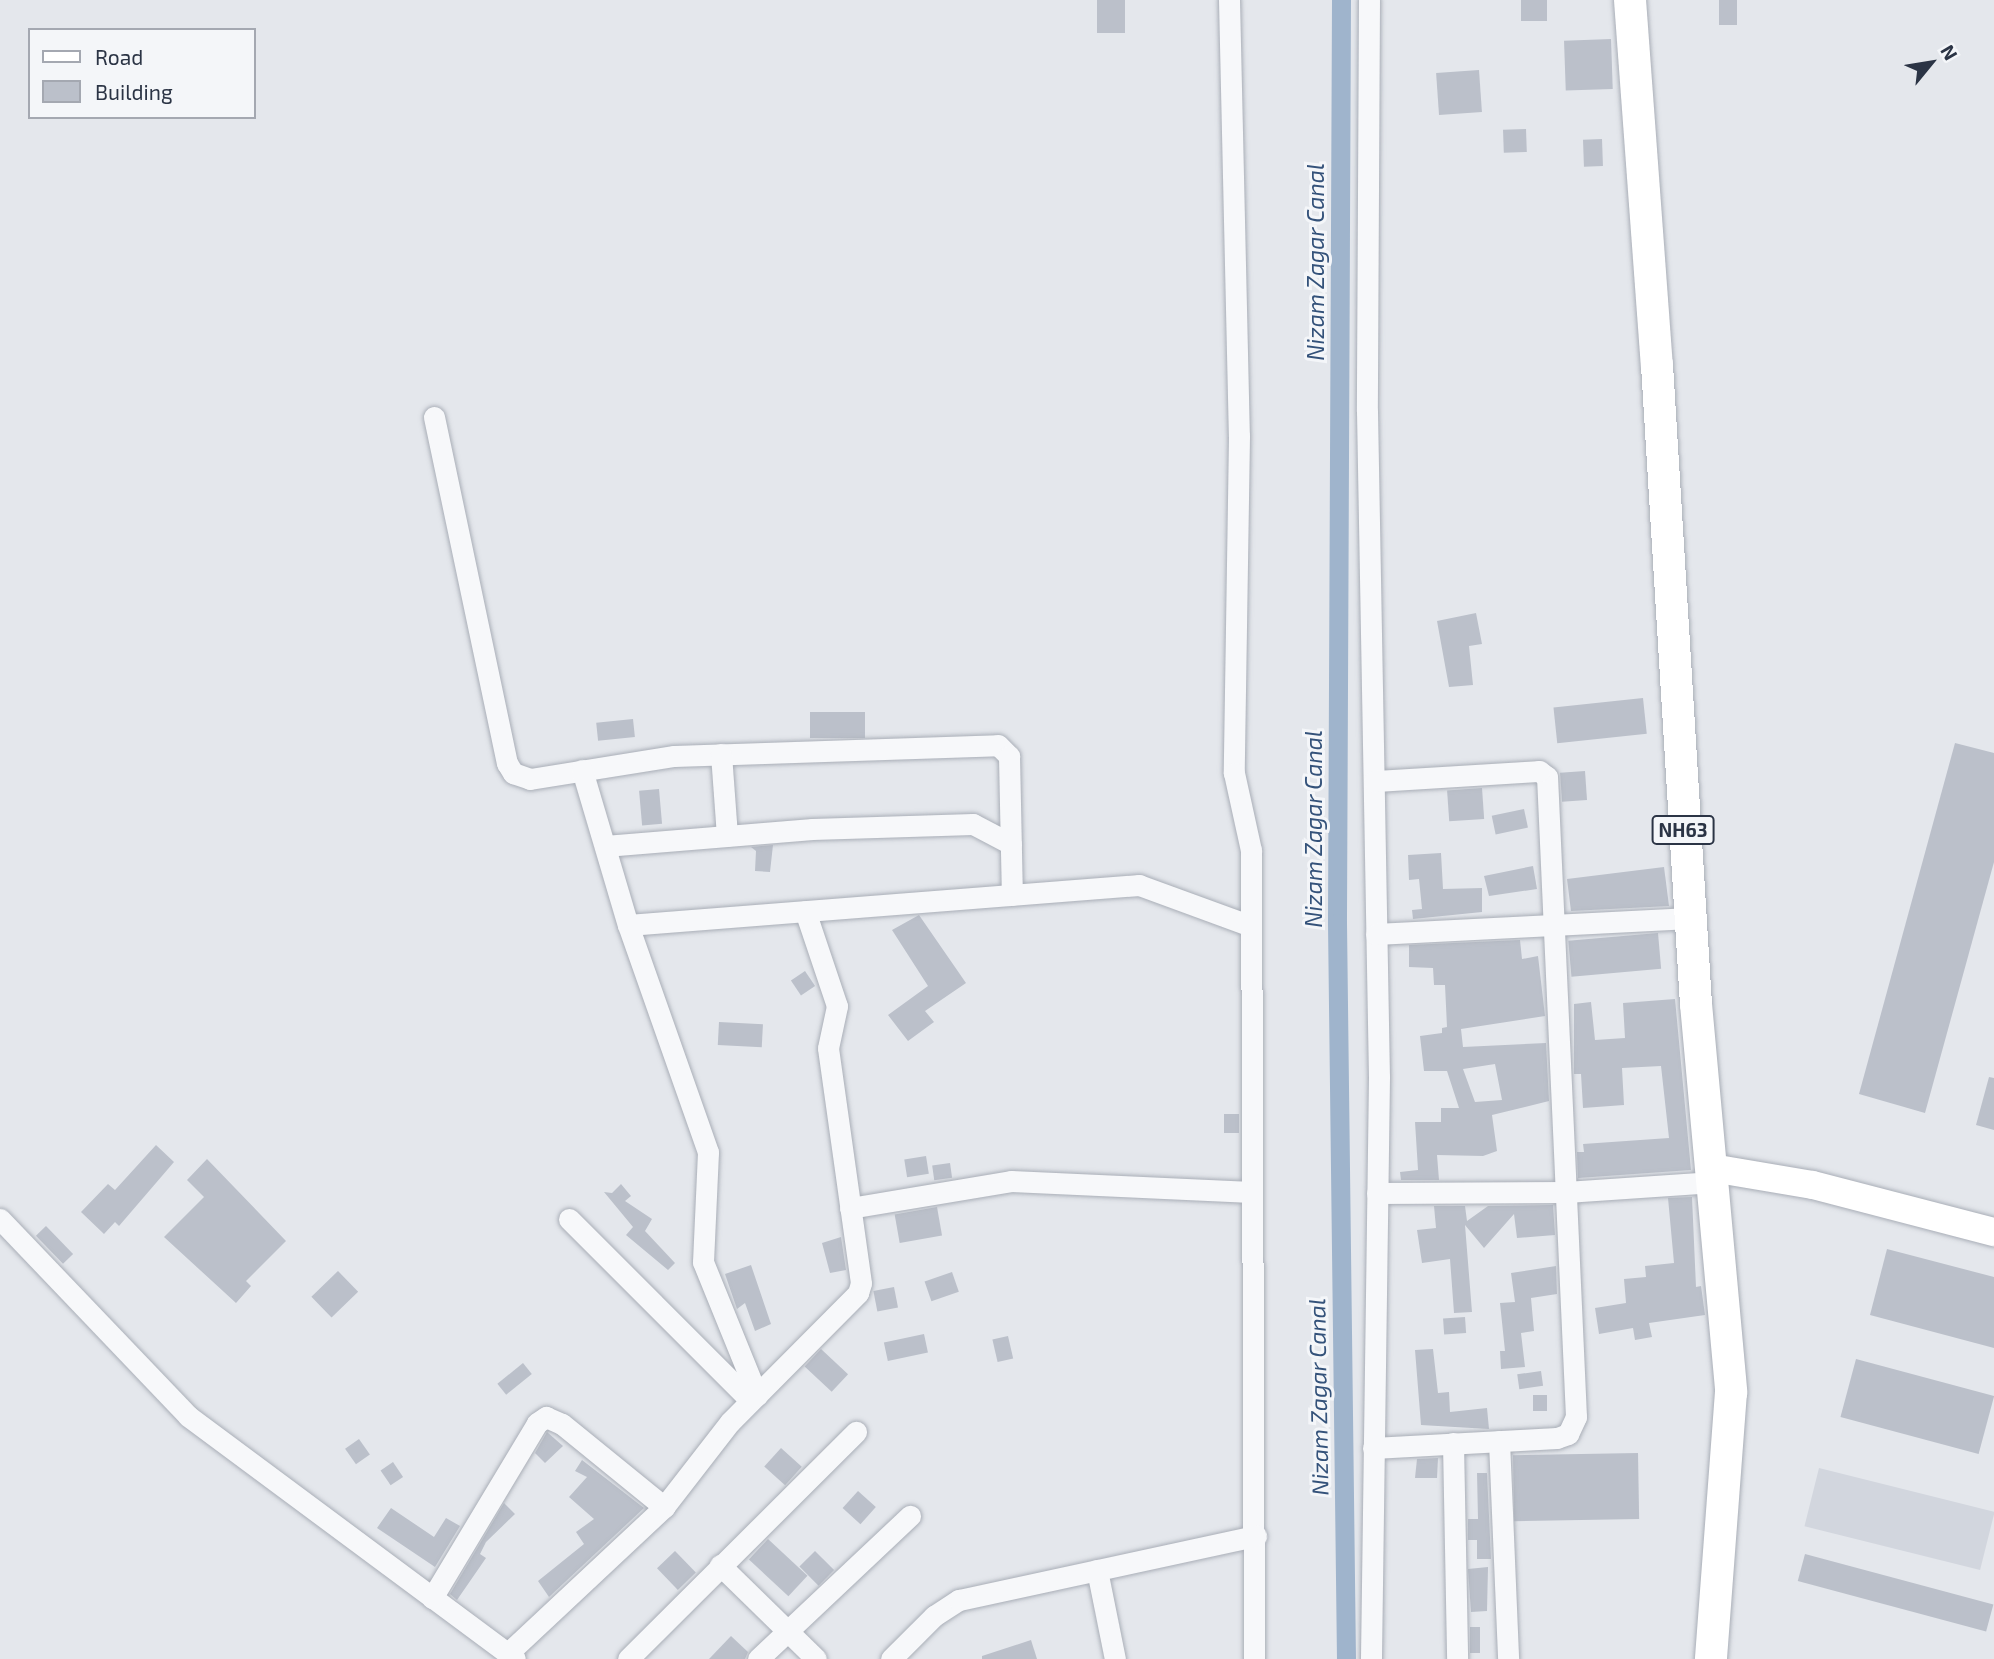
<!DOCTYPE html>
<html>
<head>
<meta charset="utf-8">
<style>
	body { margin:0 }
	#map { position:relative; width:1994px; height:1659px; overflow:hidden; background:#e4e7ec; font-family:"Exo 2",sans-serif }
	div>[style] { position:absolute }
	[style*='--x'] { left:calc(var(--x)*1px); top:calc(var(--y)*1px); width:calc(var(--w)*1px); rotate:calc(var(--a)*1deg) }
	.built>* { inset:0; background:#d2d6de; transform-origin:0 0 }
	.canal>* { height:19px; margin:-9.5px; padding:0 9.5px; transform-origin:9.5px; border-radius:9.5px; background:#9fb4cc }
	.building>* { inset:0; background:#bbc0ca; transform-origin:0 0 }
	.roads { filter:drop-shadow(0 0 2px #a9aeb7) drop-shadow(0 0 2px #a9aeb7) }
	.minor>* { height:21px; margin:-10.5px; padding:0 10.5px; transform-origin:10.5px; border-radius:10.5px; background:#f7f8fa }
	.major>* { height:28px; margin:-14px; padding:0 14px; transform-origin:14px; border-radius:14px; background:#fff }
	.highway>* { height:32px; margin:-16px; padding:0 16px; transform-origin:16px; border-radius:16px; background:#fff }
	span { translate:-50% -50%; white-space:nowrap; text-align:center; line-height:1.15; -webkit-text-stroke:6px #f4f6f9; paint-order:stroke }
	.shield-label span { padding:2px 5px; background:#f4f6f9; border:2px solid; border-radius:5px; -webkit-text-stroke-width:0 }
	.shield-label { font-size:19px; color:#2b3445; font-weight:700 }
	.water-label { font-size:23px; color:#34527a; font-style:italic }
	.legend { position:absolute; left:28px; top:28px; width:228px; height:91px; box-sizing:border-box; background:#f4f6f9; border:2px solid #a4a8b1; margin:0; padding:9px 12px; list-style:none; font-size:21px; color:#2b3445 }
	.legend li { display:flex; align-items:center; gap:14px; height:35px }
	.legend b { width:35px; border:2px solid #a4a8b1 }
	.north { position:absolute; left:1896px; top:28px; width:70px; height:70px; -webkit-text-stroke:5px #f4f6f9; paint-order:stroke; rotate:60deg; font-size:19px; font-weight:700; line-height:28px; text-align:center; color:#2b3445 }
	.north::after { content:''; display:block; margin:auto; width:24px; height:32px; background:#2b3445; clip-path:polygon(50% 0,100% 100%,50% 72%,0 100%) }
</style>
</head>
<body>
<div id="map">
	<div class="built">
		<div style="left:1819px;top:1468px;width:181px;height:60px;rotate:14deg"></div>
	</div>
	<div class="canal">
		<div style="--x:1341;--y:0;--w:923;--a:90.25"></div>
		<div style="--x:1337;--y:923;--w:736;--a:89.3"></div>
	</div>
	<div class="building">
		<div style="left:1097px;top:0;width:28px;height:33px"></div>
		<div style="left:1521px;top:0;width:26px;height:21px"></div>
		<div style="left:1719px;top:0;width:18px;height:25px"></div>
		<div style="left:1611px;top:39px;width:50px;height:47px;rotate:88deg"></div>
		<div style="left:1479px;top:70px;width:42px;height:43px;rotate:86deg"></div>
		<div style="left:1526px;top:129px;width:23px;height:23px;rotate:88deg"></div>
		<div style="left:1602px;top:139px;width:27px;height:19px;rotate:88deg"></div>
		<div style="clip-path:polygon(1476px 613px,1482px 644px,1469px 646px,1473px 685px,1449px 687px,1437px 621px)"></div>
		<div style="left:1643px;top:698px;width:36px;height:90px;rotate:84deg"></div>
		<div style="left:810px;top:712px;width:55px;height:26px"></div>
		<div style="left:633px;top:719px;width:18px;height:37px;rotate:84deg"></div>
		<div style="clip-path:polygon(1955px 743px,1994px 753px,1994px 862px,1925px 1113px,1859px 1094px)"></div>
		<div style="left:1585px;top:771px;width:29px;height:25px;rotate:86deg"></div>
		<div style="left:1482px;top:788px;width:31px;height:35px;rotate:86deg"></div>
		<div style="left:659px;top:789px;width:35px;height:20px;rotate:85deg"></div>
		<div style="left:1524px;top:809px;width:19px;height:33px;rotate:78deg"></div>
		<div style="clip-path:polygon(773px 845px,770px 872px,755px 871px,756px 851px,751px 847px)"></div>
		<div style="clip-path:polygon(1441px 853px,1443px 889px,1482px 888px,1482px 912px,1413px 919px,1412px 910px,1422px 909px,1419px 879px,1409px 880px,1408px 855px)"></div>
		<div style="clip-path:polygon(1533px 866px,1537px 889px,1489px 896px,1484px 876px)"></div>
		<div style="clip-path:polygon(1664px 867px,1669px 906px,1571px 911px,1567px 879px)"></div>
		<div style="clip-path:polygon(919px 915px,966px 983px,925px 1011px,934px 1022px,908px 1041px,888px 1015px,928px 986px,892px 930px)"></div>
		<div style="left:1658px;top:933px;width:36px;height:90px;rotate:85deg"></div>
		<div style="clip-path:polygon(evenodd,1520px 940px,1522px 959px,1538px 956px,1545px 1016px,1461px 1029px,1463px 1047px,1546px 1043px,1549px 1101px,1492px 1115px,1497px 1151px,1483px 1156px,1437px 1155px,1439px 1180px,1401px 1180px,1400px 1172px,1418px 1170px,1415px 1122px,1441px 1122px,1441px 1108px,1459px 1108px,1447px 1071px,1424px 1071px,1420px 1036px,1442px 1033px,1442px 1028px,1447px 1027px,1445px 985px,1434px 985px,1433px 968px,1409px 967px,1409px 945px,1520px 940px,1495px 1064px,1502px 1100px,1475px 1102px,1463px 1069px,1495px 1064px)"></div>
		<div style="left:805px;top:971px;width:18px;height:17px;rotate:56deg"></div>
		<div style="clip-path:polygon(1675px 999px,1691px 1170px,1578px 1178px,1577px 1152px,1584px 1152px,1583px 1144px,1669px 1138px,1661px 1066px,1622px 1068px,1624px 1105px,1583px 1108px,1581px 1074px,1574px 1074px,1574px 1004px,1591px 1002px,1595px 1040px,1625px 1038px,1623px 1003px)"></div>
		<div style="left:719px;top:1022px;width:44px;height:23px;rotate:3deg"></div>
		<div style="clip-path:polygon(1989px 1077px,1994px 1078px,1994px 1130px,1976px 1125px)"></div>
		<div style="left:1224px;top:1114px;width:15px;height:19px"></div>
		<div style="clip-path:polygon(156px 1145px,174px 1162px,119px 1226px,115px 1222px,104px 1234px,81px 1212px,108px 1184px,115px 1190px)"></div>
		<div style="left:926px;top:1156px;width:18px;height:22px;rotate:81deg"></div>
		<div style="clip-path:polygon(207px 1159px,286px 1241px,246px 1281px,251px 1286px,236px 1303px,164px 1237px,204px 1197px,187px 1180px)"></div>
		<div style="left:950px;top:1163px;width:15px;height:18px;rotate:82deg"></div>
		<div style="clip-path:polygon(621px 1184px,631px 1196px,625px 1201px,652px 1219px,645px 1231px,675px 1263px,668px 1270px,626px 1235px,633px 1227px,604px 1192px,612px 1193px)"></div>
		<div style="clip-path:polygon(1692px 1197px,1696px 1287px,1701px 1286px,1705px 1315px,1649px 1323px,1652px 1337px,1635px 1340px,1633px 1328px,1599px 1334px,1595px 1308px,1626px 1303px,1624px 1279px,1646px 1277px,1645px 1266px,1674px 1263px,1668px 1198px)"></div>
		<div style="clip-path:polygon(1553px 1205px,1555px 1235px,1517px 1238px,1514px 1214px,1484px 1248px,1465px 1225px,1472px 1312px,1454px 1313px,1450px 1259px,1422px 1263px,1417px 1230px,1436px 1228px,1434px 1206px,1465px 1206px,1467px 1221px,1488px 1206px)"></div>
		<div style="left:937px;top:1207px;width:29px;height:43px;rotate:80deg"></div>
		<div style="left:46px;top:1226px;width:39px;height:14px;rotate:46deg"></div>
		<div style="clip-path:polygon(841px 1237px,846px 1270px,830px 1273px,822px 1243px)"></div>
		<div style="clip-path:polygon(1887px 1249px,1994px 1277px,1994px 1348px,1870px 1315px)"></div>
		<div style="clip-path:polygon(751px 1265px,771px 1324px,755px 1331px,745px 1303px,737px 1309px,725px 1274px)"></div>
		<div style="clip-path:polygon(1556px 1266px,1557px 1294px,1531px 1298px,1534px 1331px,1521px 1333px,1525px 1367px,1501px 1369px,1500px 1351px,1505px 1351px,1500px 1303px,1515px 1302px,1511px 1273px)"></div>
		<div style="left:338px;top:1271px;width:29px;height:37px;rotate:46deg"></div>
		<div style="left:952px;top:1272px;width:21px;height:29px;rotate:71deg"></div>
		<div style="left:894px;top:1287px;width:21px;height:21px;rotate:79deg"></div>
		<div style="left:1465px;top:1317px;width:16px;height:22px;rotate:86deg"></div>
		<div style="left:924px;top:1334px;width:19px;height:41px;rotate:78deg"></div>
		<div style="left:1008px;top:1336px;width:23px;height:16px;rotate:77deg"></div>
		<div style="left:821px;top:1349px;width:37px;height:24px;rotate:43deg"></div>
		<div style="clip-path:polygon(1433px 1349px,1438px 1393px,1449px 1392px,1450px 1412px,1487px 1408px,1489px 1429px,1421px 1425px,1415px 1350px)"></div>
		<div style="left:1856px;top:1359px;width:143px;height:60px;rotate:15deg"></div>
		<div style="left:523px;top:1363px;width:14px;height:33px;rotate:51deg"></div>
		<div style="left:1541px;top:1371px;width:15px;height:24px;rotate:82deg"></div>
		<div style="left:1533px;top:1395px;width:14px;height:16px"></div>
		<div style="clip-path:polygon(547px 1432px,563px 1446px,545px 1463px,535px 1453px)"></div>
		<div style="left:359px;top:1439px;width:19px;height:17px;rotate:55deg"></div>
		<div style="left:781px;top:1448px;width:28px;height:25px;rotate:42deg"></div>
		<div style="left:1638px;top:1453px;width:66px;height:125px;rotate:89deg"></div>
		<div style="clip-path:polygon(1438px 1458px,1437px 1478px,1415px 1478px,1417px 1459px)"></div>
		<div style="clip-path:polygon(582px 1460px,644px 1508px,549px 1597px,538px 1581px,584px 1544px,576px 1532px,594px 1519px,569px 1497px,587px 1477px,575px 1471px)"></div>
		<div style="left:393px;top:1462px;width:18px;height:15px;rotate:56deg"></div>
		<div style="clip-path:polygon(1477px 1473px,1487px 1473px,1491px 1559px,1477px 1559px,1477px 1540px,1468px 1540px,1468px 1519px,1478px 1519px)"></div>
		<div style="left:858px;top:1491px;width:24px;height:23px;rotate:42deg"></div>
		<div style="clip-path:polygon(504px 1503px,515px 1514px,486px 1542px,480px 1554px,486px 1558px,457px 1600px,450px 1594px)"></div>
		<div style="clip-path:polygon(391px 1508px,434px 1537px,446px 1518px,460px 1526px,435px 1567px,377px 1528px)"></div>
		<div style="left:768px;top:1539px;width:54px;height:28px;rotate:43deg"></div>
		<div style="left:675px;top:1551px;width:30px;height:25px;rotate:46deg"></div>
		<div style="left:815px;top:1551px;width:27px;height:22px;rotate:45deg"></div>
		<div style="left:1805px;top:1554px;width:195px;height:28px;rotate:15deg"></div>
		<div style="clip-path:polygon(1488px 1567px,1487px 1611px,1471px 1612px,1468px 1569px)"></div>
		<div style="left:1470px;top:1627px;width:10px;height:26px"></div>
		<div style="clip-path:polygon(731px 1636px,748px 1652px,745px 1659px,709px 1659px)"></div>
		<div style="clip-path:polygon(1031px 1640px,1037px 1659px,982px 1659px,982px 1656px)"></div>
	</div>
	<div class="roads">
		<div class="minor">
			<div style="--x:1229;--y:0;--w:436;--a:88.7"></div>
			<div style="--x:1239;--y:436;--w:337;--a:90.9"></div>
			<div style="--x:1234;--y:773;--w:79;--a:77.6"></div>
			<div style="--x:1251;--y:850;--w:809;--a:89.79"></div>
			<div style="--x:1369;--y:0;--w:411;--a:90.3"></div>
			<div style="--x:1367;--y:411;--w:666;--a:88.97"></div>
			<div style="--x:1379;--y:1077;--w:582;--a:90.79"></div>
			<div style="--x:434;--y:417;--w:354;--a:78.1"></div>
			<div style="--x:507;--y:763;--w:12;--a:59"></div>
			<div style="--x:513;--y:773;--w:18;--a:19"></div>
			<div style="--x:530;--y:779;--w:146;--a:-9.1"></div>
			<div style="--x:674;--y:756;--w:324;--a:-1.9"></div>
			<div style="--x:998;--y:745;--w:16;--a:45"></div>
			<div style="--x:1009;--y:756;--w:139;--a:88.8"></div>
			<div style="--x:721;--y:754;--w:82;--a:85.8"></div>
			<div style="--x:582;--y:770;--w:162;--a:73.5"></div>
			<div style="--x:628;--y:925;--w:241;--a:70.6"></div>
			<div style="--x:708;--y:1152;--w:110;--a:92.6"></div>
			<div style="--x:703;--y:1262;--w:144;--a:67.9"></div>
			<div style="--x:605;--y:846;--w:208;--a:-4.7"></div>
			<div style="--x:812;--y:829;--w:161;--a:-1.8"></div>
			<div style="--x:973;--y:824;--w:43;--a:27.8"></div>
			<div style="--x:628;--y:925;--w:513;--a:-4.48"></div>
			<div style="--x:1139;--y:885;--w:119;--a:20.1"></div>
			<div style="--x:1376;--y:934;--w:314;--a:-2.9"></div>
			<div style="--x:1377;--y:1193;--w:189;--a:-0.3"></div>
			<div style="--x:1566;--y:1192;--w:148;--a:-3.9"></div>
			<div style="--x:850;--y:1208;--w:163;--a:-9.5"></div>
			<div style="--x:1011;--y:1181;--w:241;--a:2.6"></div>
			<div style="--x:0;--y:1219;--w:272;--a:46.3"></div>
			<div style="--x:188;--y:1416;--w:407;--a:36.6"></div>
			<div style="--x:569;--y:1219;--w:257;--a:45"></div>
			<div style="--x:1499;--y:1441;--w:218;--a:87.6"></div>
			<div style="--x:1453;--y:1443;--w:216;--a:88.9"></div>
			<div style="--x:1373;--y:1448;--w:184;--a:-3.1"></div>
			<div style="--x:1557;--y:1438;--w:12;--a:-20"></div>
			<div style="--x:1568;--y:1434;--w:19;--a:-65"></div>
			<div style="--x:1576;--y:1417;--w:641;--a:-92.59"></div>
			<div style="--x:1547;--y:777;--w:10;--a:-143"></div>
			<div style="--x:1539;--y:771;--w:165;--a:176.5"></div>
			<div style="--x:720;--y:1565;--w:134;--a:44.4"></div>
			<div style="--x:1097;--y:1570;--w:91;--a:78.6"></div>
			<div style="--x:432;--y:1598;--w:204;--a:-59"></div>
			<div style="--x:537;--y:1423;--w:11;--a:-34"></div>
			<div style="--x:546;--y:1417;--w:17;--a:24"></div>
			<div style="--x:562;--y:1424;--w:132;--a:39.1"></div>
			<div style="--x:507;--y:1654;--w:215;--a:-43.1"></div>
			<div style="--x:664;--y:1507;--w:108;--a:-52.2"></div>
			<div style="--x:730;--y:1422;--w:182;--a:-45.2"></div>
			<div style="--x:858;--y:1293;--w:10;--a:-73"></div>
			<div style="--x:861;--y:1283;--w:237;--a:-98"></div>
			<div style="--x:828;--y:1048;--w:43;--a:-77.9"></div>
			<div style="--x:837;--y:1006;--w:100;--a:-108.6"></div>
			<div style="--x:628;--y:1659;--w:322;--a:-44.9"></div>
			<div style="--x:758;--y:1659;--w:209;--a:-43.3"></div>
			<div style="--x:891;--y:1659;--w:61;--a:-45"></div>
			<div style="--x:934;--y:1616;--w:30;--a:-33"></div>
			<div style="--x:959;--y:1600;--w:304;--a:-12.2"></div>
		</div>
		<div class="major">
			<div style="--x:1712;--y:1168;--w:102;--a:9.6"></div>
			<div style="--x:1813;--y:1185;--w:187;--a:14.6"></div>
		</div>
		<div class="highway">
			<div style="--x:1630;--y:0;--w:366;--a:85.8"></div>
			<div style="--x:1657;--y:365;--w:640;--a:86.51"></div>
			<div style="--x:1696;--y:1004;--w:390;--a:84.8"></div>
			<div style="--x:1731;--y:1392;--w:268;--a:94.3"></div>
		</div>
	</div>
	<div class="shield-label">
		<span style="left:1683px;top:830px">NH63</span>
	</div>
	<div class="water-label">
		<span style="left:1315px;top:262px;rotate:-90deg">Nizam Zagar Canal</span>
		<span style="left:1313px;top:829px;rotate:-90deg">Nizam Zagar Canal</span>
		<span style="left:1318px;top:1397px;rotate:-91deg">Nizam Zagar Canal</span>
	</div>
	<ul class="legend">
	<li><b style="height:9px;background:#fff"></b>Road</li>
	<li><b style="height:19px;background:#bbc0ca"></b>Building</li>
	</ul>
	<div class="north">N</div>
</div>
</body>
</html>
